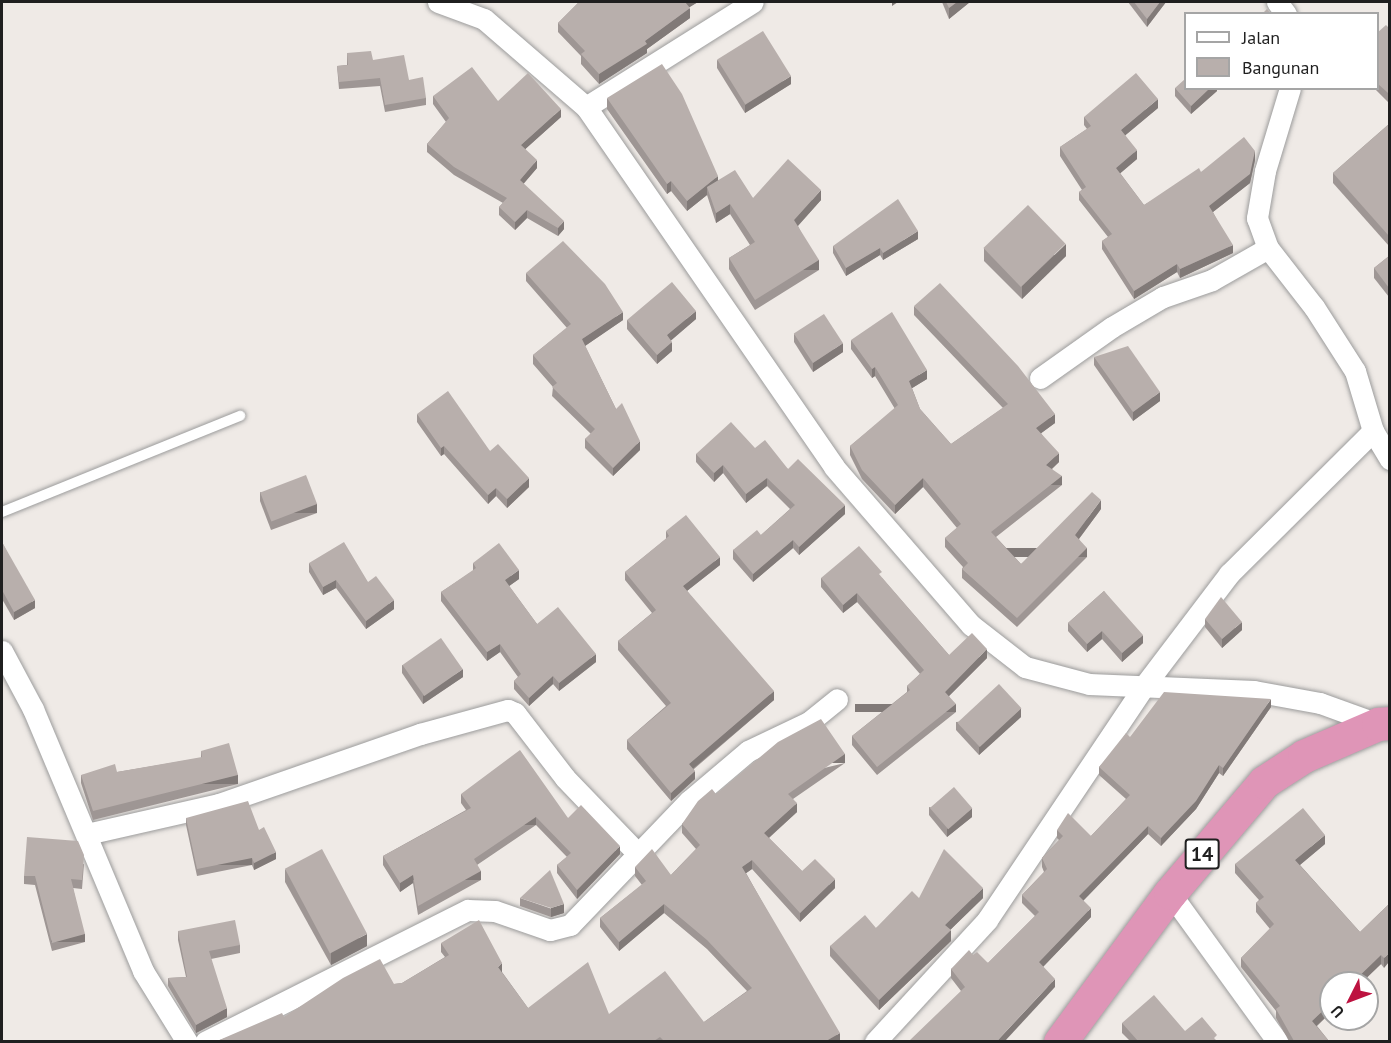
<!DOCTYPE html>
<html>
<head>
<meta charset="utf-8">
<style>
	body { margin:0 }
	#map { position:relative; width:1391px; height:1043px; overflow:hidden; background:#efeae6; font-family:"PT Sans",sans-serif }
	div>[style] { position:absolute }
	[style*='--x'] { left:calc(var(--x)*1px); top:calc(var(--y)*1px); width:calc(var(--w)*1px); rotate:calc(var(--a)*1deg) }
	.roads { filter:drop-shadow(0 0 2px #9c9c9c) drop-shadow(0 0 2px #9c9c9c) }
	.lane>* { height:10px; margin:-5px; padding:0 5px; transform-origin:5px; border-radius:5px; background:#fff }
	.street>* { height:21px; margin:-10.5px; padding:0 10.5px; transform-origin:10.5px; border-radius:10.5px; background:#fff }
	.highway>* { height:33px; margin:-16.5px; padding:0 16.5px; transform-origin:16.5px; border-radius:16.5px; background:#df95b7 }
	.wall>* { inset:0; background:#9e9694 }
	.shaded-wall>* { inset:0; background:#817a78; transform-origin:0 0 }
	.building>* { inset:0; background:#b8afac; transform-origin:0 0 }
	span { translate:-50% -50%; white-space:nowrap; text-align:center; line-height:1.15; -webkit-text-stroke:5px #fff; paint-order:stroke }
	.shield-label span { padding:2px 4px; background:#fff; border:2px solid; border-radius:4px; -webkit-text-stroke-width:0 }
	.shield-label { font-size:20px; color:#1f1f1f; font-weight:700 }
	.frame { position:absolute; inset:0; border:3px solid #1f1f1f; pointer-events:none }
	.legend { position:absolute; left:1184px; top:12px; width:195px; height:78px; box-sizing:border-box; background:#fff; border:2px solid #a5a5a5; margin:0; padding:8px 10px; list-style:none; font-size:18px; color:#1f1f1f }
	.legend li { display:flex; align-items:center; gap:12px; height:30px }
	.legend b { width:30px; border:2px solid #a5a5a5 }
	.north { position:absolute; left:1319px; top:971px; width:60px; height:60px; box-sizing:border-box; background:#fff; border:2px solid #a5a5a5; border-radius:50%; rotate:228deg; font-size:16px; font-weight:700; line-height:24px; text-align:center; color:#1f1f1f }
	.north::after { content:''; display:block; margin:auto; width:21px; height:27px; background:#bd1240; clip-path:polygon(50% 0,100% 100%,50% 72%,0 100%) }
</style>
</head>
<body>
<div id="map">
	<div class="roads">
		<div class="lane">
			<div style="--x:2;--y:512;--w:257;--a:-22"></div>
		</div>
		<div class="street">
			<div style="--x:438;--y:2;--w:49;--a:20.3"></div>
			<div style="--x:484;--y:19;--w:135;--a:40.8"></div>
			<div style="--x:586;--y:107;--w:437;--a:55.4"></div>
			<div style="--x:834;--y:467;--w:209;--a:49.1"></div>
			<div style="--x:971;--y:625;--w:68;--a:37.9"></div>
			<div style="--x:1025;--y:667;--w:66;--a:14.9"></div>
			<div style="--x:1089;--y:684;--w:165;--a:2.4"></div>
			<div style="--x:1254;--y:691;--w:67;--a:10.3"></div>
			<div style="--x:1320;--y:703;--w:62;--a:19.9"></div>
			<div style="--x:1277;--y:2;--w:15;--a:53"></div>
			<div style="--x:1290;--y:88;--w:87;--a:106.8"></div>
			<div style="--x:1265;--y:171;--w:48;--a:99.7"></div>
			<div style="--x:1257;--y:218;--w:32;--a:70"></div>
			<div style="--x:1268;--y:248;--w:75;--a:52.1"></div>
			<div style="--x:1314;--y:307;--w:76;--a:57.4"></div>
			<div style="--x:1355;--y:371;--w:63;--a:73.3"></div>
			<div style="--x:1373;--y:431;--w:33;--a:59"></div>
			<div style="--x:586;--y:107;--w:197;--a:-32.2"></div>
			<div style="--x:1040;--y:378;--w:88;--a:-35.3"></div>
			<div style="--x:1112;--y:327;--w:59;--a:-30.5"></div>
			<div style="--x:1163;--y:297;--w:52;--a:-19.1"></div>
			<div style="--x:1212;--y:280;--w:64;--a:-29.7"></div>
			<div style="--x:2;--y:651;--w:66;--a:61.9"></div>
			<div style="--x:33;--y:709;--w:284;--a:67.2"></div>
			<div style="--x:143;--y:971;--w:84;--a:58.2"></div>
			<div style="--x:87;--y:834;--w:135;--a:-12.8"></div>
			<div style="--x:219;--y:804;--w:213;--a:-19.2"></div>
			<div style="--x:420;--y:734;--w:91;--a:-15.3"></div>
			<div style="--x:508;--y:710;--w:8;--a:23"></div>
			<div style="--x:515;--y:713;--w:82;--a:52.4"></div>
			<div style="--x:565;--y:778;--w:107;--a:46.1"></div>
			<div style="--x:1170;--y:893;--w:184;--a:54.1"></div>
			<div style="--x:205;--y:1042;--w:294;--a:-26.7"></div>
			<div style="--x:468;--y:910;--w:27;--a:2"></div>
			<div style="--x:495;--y:911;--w:58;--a:19.1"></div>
			<div style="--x:550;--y:930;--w:21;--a:-14"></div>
			<div style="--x:570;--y:925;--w:172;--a:-46.2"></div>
			<div style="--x:689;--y:801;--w:77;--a:-40.3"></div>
			<div style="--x:748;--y:751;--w:68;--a:-25.4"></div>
			<div style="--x:809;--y:722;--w:36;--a:-39"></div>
			<div style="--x:875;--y:1042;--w:166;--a:-47.4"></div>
			<div style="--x:987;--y:920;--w:282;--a:-56.1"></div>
			<div style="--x:1144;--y:686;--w:141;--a:-52.8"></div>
			<div style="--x:1229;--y:574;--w:203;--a:-44.8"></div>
		</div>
		<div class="highway">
			<div style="--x:1060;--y:1042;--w:185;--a:-53.6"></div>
			<div style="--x:1170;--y:893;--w:145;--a:-49.7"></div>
			<div style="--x:1264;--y:782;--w:48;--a:-33"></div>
			<div style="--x:1304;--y:756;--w:81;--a:-23.4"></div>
			<div style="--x:1378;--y:724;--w:12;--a:-5"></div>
		</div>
	</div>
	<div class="wall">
		<div style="clip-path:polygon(577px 2px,698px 2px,689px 7px,690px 18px,647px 49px,647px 53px,599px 84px,581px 64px,581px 56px,558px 32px,558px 23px,578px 3px)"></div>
		<div style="clip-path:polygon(942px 2px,970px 2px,949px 19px)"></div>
		<div style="clip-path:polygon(1128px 2px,1166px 2px,1147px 27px)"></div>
		<div style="clip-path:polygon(1389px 28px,1388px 102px,1374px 88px,1377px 88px,1377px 33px)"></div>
		<div style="clip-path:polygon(347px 53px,373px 60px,409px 80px,426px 98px,426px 105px,385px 112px,380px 86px,339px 89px,337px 66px,347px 65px)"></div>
		<div style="clip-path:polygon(717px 60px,791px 84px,745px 113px,717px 68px)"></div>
		<div style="clip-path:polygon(1175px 88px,1217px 88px,1217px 91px,1191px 114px,1175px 96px)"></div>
		<div style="clip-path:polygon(433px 96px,498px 101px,561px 117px,525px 149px,537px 168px,523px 184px,564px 229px,558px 236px,527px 218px,515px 230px,499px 215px,499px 207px,503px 203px,454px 175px,427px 152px,427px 144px,446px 122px,433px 104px)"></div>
		<div style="clip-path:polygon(607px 98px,718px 180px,753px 198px,821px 200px,798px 226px,819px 270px,755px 310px,729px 269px,729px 258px,750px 245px,730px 214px,716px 223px,707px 195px,687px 211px,671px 191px,667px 194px,607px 109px)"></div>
		<div style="clip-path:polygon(1158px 108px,1125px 135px,1137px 159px,1120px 173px,1144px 205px,1201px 172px,1255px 160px,1250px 183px,1213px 212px,1233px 253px,1180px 278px,1177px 272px,1134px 299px,1102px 249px,1102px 241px,1108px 237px,1079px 200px,1079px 192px,1082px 190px,1060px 156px,1060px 147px,1087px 129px,1084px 125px,1084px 117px)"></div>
		<div style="clip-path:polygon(1389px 124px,1389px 246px,1333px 183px,1333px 173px)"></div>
		<div style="clip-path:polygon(918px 239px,883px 260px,880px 255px,846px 276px,833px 253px,833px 246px)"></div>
		<div style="clip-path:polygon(984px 248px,1066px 256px,1022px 299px,984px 261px)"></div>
		<div style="clip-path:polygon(1389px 256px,1389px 297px,1374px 278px,1374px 268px)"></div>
		<div style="clip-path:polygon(526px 273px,623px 320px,585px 346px,616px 409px,640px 450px,613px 476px,585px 448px,585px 439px,591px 434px,552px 396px,553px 387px,533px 364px,533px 355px,567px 328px,526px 281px)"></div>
		<div style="clip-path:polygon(914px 306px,1055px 423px,1041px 433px,1059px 462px,1052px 469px,1062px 485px,996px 537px,1021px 564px,1101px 509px,1079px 539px,1087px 557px,1017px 627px,962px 578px,962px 569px,963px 567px,945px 547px,945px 538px,957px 528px,923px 487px,895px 514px,862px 479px,850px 455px,850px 446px,895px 409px,875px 376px,872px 378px,851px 349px,851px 340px,927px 379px,912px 388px,920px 409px,951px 444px,1003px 408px,914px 315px)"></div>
		<div style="clip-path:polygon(696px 319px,671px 340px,672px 351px,657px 364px,627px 329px,627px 320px)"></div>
		<div style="clip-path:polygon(794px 334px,843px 352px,813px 372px,794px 342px)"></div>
		<div style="clip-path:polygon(1094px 357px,1160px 401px,1133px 421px,1094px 365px)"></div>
		<div style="clip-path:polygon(417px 414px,490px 451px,529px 487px,507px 508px,496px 496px,488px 504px,444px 454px,441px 456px,417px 422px)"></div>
		<div style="clip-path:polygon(755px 448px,788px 469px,845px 514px,799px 555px,793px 548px,753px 582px,733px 559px,733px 550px,761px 535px,790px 509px,767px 486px,746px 503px,723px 473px,714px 482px,696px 462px,696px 454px)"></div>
		<div style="clip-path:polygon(260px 492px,317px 513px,271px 530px,260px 501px)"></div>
		<div style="clip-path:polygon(666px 531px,720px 565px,687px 591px,774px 700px,694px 769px,695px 779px,671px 801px,627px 749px,627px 740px,666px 706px,618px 650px,618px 641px,652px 613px,625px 580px,625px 572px,666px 539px)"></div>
		<div style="clip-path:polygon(2px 542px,35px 608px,14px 620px,2px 599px)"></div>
		<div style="clip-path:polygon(309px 563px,368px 582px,394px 609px,366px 629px,336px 588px,323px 595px,309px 572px)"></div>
		<div style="clip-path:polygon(473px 563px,519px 579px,509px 586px,537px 624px,596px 662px,559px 691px,553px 684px,529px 706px,514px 689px,514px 681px,518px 677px,500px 652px,487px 661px,441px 601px,441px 592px,473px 571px)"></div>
		<div style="clip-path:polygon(821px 578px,882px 578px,949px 655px,987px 658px,949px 696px,956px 712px,877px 775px,852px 745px,852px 736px,907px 692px,907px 686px,920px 674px,857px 602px,843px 613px,821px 587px)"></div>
		<div style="clip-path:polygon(1104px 591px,1143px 643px,1122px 662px,1102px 639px,1087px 652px,1068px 631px,1068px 623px)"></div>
		<div style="clip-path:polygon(1205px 619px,1242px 630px,1222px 648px,1205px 627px)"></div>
		<div style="clip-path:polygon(402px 665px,463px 677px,423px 704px,402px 673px)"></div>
		<div style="clip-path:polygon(1271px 707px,1223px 776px,1219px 773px,1196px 809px,1161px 846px,1148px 834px,1083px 901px,1091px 917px,1043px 967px,1055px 987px,961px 991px,951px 978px,951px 969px,973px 955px,988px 963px,1035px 916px,1022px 903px,1022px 895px,1044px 872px,1042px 867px,1042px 858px,1059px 840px,1057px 838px,1057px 830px,1091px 836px,1126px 799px,1099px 775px,1099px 767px,1130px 737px)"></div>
		<div style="clip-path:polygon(1021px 717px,979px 755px,956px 730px,956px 722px)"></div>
		<div style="clip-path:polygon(201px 751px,238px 784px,93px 820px,81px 783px,81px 775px,117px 772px,201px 758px)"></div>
		<div style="clip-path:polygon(845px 763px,793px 799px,797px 812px,769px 838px,802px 871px,835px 888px,800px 922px,752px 869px,746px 873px,840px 1041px,217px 1041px,284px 1017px,394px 984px,402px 983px,445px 957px,441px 952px,441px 943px,502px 972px,528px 1008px,704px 1022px,747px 991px,707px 949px,664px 913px,619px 951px,600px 927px,600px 918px,642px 885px,635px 876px,635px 867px,671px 875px,696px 849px,682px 833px,682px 824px,716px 794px)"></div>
		<div style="clip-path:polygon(461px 794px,568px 818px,620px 854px,577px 899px,557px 873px,557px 865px,567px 857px,536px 825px,477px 865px,481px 880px,418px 915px,413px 883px,400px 892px,383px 865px,383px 856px,466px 810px,461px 803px)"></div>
		<div style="clip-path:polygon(929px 807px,972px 817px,947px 837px,929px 815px)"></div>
		<div style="clip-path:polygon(186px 818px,259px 830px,276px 859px,254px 870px,252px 865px,197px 876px,186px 825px)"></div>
		<div style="clip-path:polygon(1325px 844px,1300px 865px,1360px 932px,1389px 904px,1384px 968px,1381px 964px,1317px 1026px,1329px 1041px,1289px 1041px,1276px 1018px,1276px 1011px,1241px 967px,1241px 958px,1270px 929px,1256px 912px,1256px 903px,1259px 900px,1235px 873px,1235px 864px)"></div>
		<div style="clip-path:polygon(84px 864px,82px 889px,73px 888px,85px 942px,52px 951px,35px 885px,24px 884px,24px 876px)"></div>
		<div style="clip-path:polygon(285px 869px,367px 946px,331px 965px,285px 882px)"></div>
		<div style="clip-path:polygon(520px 898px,564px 913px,551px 917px,520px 906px)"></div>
		<div style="clip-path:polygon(919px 898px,983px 898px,950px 930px,951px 941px,879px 1010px,830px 956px,830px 946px,876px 928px)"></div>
		<div style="clip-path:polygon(178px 931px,240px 945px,240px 953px,211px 959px,227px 1017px,196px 1033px,168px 986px,168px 978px,186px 977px,178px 940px)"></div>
		<div style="clip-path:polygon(1122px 1023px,1185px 1031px,1217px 1041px,1130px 1041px,1122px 1033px)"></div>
	</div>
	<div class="shaded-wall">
		<div style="clip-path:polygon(685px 2px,698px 2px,685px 10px)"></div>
		<div style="clip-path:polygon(892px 2px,898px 2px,892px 6px)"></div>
		<div style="clip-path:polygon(957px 2px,970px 2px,949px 19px,949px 8px)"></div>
		<div style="clip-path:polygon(1160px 2px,1166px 2px,1147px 27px,1147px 19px)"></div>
		<div style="clip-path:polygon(690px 8px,690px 18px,647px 49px,647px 53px,599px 84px,599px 74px)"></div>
		<div style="clip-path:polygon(791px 76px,791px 84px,745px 113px,745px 105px)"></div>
		<div style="clip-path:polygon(1210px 88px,1217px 88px,1217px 91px,1191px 114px,1191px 106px)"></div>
		<div style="clip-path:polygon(1158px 99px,1158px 108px,1121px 139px,1121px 130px)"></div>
		<div style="clip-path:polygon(561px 109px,561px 117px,521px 153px,521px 145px)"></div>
		<div style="clip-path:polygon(1137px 150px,1137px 159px,1116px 177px,1116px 168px)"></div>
		<div style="clip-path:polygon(1255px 151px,1255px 160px,1250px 183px,1209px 215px,1209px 206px)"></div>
		<div style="clip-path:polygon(537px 160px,537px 168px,520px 188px,520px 180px)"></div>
		<div style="clip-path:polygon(718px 176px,718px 187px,707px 187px,707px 195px,687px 211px,687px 201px)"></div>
		<div style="clip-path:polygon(671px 181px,671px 191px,667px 194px,667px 184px)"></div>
		<div style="clip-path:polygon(821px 190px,821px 200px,794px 230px,794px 220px)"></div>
		<div style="clip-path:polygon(730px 204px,730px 214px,716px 223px,716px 213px)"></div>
		<div style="clip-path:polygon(527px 210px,527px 218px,515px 230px,515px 222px)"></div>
		<div style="clip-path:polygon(564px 221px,564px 229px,558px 236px,558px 228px)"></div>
		<div style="clip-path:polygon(918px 231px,918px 239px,883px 260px,883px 253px)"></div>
		<div style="clip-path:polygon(1066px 244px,1066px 256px,1022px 299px,1022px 286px)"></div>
		<div style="clip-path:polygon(1233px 245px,1233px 253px,1180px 278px,1180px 269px)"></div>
		<div style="clip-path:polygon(880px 248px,880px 255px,846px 276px,846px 268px)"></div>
		<div style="left:819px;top:260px;width:10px;height:75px;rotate:90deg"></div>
		<div style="clip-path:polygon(1177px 264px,1177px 272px,1134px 299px,1134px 291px)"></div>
		<div style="clip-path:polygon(696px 311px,696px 319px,667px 344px,667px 335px)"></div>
		<div style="clip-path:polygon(623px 312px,623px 320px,582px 348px,582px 339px)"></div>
		<div style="clip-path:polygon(672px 342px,672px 351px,657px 364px,657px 355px)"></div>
		<div style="clip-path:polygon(843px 343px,843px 352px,813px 372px,813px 363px)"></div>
		<div style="clip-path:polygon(875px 367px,875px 376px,872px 378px,872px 369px)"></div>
		<div style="clip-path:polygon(927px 370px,927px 379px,909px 390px,909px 381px)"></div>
		<div style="clip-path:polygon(1160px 392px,1160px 401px,1133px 421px,1133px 412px)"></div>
		<div style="clip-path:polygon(1055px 414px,1055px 423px,1036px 437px,1036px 428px)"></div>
		<div style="clip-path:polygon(640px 441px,640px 450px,613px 476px,613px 468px)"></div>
		<div style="clip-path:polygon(444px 446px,444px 454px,441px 456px,441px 448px)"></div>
		<div style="clip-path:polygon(1059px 453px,1059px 462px,1046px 474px,1046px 465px)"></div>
		<div style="clip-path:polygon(723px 465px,723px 473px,714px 482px,714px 473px)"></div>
		<div style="left:1062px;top:476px;width:9px;height:90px;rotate:90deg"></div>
		<div style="clip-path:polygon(529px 478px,529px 487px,507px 508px,507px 499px)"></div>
		<div style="clip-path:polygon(767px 478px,767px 486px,746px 503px,746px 494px)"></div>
		<div style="clip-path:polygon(923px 478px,923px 487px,895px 514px,895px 505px)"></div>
		<div style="clip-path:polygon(496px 488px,496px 496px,488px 504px,488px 495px)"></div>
		<div style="clip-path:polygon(1101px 500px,1101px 509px,1075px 544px,1075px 535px)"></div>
		<div style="left:317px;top:504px;width:9px;height:49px;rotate:90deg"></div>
		<div style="clip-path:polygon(845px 505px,845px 514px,799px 555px,799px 547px)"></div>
		<div style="clip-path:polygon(793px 540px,793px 548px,753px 582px,753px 574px)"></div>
		<div style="left:1087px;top:548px;width:9px;height:99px;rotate:90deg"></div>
		<div style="clip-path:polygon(720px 557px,720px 565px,683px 594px,683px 586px)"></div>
		<div style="clip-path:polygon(519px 570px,519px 579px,505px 589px,505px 580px)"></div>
		<div style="clip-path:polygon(336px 580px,336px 588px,323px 595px,323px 587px)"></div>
		<div style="clip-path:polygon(857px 593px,857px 602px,843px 613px,843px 605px)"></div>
		<div style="clip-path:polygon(35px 600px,35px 608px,14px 620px,14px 612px)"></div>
		<div style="clip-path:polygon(394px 600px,394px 609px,366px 629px,366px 621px)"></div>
		<div style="clip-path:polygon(1242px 622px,1242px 630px,1222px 648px,1222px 639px)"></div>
		<div style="clip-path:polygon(1102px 631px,1102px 639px,1087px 652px,1087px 644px)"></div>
		<div style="clip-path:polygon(1143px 635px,1143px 643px,1122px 662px,1122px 653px)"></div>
		<div style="clip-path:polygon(500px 644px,500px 652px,487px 661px,487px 652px)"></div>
		<div style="clip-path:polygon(987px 649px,987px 658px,945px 700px,945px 692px)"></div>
		<div style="clip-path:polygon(596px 654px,596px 662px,559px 691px,559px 683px)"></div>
		<div style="clip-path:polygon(463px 669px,463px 677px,423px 704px,423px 696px)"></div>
		<div style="clip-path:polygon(553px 676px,553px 684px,529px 706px,529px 698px)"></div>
		<div style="clip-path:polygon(774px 691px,774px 700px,689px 772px,689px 764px)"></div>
		<div style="clip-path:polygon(1271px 699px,1271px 707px,1223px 776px,1223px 768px)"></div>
		<div style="left:956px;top:704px;width:8px;height:101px;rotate:90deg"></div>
		<div style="clip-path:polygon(1021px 708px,1021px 717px,979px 755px,979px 747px)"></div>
		<div style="left:845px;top:754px;width:9px;height:70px;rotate:90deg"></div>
		<div style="clip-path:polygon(1219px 765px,1219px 773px,1196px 809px,1161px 846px,1161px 838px)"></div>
		<div style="clip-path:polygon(695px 771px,695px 779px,671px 801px,671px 793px)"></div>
		<div style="left:238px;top:775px;width:9px;height:149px;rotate:90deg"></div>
		<div style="clip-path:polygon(797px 803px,797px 812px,764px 842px,764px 833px)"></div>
		<div style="clip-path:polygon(972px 808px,972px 817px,947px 837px,947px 829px)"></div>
		<div style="left:536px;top:817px;width:8px;height:75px;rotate:90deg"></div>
		<div style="clip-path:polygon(1148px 826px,1148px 834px,1079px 905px,1079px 896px)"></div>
		<div style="clip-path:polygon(1325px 835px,1325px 844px,1295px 869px,1295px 860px)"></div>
		<div style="clip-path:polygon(620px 846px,620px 854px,577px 899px,577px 890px)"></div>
		<div style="clip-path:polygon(276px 852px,276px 859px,254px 870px,254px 863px)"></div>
		<div style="left:252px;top:858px;width:7px;height:56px;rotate:90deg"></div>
		<div style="clip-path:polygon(752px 860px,752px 869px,742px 876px,742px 867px)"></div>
		<div style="left:481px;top:871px;width:9px;height:72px;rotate:90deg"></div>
		<div style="clip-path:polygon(413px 875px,413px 883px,400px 892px,400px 883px)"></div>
		<div style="clip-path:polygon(835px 879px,835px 888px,800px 922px,800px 913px)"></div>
		<div style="clip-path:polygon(983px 888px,983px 898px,945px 935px,945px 925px)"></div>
		<div style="clip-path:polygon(564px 904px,564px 913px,551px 917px,551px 908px)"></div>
		<div style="clip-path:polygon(664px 904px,664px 913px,619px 951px,619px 942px)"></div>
		<div style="clip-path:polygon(1091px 908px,1091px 917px,1039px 971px,1039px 962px)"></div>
		<div style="clip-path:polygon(951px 930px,951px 941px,879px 1010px,879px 1000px)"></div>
		<div style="left:85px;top:934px;width:8px;height:34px;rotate:90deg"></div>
		<div style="clip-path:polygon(367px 934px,367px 946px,331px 965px,331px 952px)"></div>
		<div style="clip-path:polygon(1389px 953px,1389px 962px,1384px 968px,1384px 958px)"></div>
		<div style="clip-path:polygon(1381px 955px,1381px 964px,1361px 983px,1352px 983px)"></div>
		<div style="clip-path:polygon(502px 963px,502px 972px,498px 976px,498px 967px)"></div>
		<div style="clip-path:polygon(1055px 979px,1055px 987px,1005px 1041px,997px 1041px)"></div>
		<div style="clip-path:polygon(1331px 1003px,1331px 1012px,1312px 1030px,1312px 1021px)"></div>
		<div style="clip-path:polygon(227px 1008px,227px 1017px,196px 1033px,196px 1025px)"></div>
		<div style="clip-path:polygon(840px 1033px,840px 1041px,826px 1041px)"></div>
	</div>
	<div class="building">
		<div style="clip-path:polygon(579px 2px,685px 2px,690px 8px,645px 41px,647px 44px,599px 74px,581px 54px,585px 51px,558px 23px)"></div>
		<div style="clip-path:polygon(946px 2px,957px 2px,949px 8px)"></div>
		<div style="clip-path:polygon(1134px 2px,1160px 2px,1147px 19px)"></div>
		<div style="clip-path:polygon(1267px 9px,1271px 14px,1262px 14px)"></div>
		<div style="clip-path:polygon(1386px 25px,1389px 28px,1389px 92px,1388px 93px,1377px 83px,1377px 33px)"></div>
		<div style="left:763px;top:31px;width:53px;height:54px;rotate:58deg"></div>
		<div style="clip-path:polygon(371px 51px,373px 60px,404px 55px,409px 80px,423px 77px,426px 98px,385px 105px,380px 78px,339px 82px,337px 66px,348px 65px,347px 53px)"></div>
		<div style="clip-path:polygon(662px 64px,682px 94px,718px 176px,687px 201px,671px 181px,667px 184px,607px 98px)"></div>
		<div style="clip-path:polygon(472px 67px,498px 101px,528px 73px,561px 109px,521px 145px,537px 160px,520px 180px,564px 221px,558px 228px,527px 210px,515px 222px,499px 207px,507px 198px,454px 167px,427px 144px,449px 118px,433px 96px)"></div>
		<div style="clip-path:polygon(1136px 73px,1158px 99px,1121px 130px,1137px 150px,1116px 168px,1144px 205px,1199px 168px,1201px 172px,1244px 137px,1255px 151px,1250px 174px,1209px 206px,1233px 245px,1180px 269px,1177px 264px,1134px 291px,1102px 241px,1112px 234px,1079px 192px,1086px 187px,1060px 147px,1091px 126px,1084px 117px)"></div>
		<div style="clip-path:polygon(1185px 79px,1185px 88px,1210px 88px,1191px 106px,1175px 88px)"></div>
		<div style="clip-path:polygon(1389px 124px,1389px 236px,1333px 173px)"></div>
		<div style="clip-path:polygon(788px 159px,821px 190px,794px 220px,819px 260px,755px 300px,729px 258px,755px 242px,730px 204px,716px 213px,707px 187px,735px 170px,753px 198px)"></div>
		<div style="clip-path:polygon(898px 199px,918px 231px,883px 253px,880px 248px,846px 268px,833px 246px)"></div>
		<div style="left:1028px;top:205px;width:54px;height:62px;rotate:46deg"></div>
		<div style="clip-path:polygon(563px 241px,605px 284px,623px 312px,582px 339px,616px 409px,622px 403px,640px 441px,613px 468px,585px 439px,595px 429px,552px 387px,557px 383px,533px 355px,571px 324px,526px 273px)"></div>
		<div style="clip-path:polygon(1389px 256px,1389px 288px,1374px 268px)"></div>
		<div style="clip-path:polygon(672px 282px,696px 311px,667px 335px,672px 342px,657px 355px,627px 320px)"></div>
		<div style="clip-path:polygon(940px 283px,1018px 366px,1055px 414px,1036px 428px,1059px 453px,1046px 465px,1062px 476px,991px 532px,1021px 564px,1092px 492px,1101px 500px,1075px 535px,1087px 548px,1017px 618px,962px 569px,968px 563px,945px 538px,961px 524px,923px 478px,895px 505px,862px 470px,850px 446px,898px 405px,875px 367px,872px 369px,851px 340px,892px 312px,927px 370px,909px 381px,920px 409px,951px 444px,1008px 404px,914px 306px)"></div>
		<div style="left:824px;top:314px;width:35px;height:36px;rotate:57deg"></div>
		<div style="clip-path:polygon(1128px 346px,1160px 392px,1133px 412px,1094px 357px)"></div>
		<div style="clip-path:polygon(448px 391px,490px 451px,498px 444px,529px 478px,507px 499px,496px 488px,488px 495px,444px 446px,441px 448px,417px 414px)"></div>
		<div style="clip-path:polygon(731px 422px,755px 448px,765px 440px,788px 469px,798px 459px,845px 505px,799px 547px,793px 540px,753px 574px,733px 550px,757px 530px,761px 535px,795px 505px,767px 478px,746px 494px,723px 465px,714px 473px,696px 454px)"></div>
		<div style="left:306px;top:475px;width:31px;height:49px;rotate:69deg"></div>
		<div style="clip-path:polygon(686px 515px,720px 557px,683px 586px,774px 691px,689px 764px,695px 771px,671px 793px,627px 740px,671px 703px,618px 641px,656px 610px,625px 572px,669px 536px,666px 531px)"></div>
		<div style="clip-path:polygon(2px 542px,35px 600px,14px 612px,2px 590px)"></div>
		<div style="clip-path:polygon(344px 542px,368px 582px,376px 576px,394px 600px,366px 621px,336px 580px,323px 587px,309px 563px)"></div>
		<div style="clip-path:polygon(499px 543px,519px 570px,505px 580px,537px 624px,558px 607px,596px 654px,559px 683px,553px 676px,529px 698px,514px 681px,521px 674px,500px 644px,487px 652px,441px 592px,476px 568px,473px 563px)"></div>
		<div style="clip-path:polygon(859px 546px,882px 572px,879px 574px,949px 655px,972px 633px,987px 649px,945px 692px,956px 704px,877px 767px,852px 736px,910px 690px,907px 686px,924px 670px,857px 593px,843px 605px,821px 578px)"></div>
		<div style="clip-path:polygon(1104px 591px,1143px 635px,1122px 653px,1102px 631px,1087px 644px,1068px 623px)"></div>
		<div style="clip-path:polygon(1221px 597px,1242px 622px,1222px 639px,1205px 619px)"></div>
		<div style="left:441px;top:638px;width:38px;height:47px;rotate:55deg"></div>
		<div style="left:999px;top:684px;width:33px;height:57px;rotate:47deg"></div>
		<div style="clip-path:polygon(1164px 692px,1271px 699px,1223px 768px,1219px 765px,1196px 801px,1161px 838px,1148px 826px,1079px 896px,1091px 908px,1039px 962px,1055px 979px,997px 1041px,909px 1041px,965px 987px,951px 969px,969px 950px,973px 955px,977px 952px,988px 963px,1039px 912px,1022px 895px,1047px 869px,1042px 858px,1063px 836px,1057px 830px,1068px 813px,1091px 836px,1130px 795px,1099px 767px,1126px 733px,1130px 737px)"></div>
		<div style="clip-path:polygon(821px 719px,845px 754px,788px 794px,797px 803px,764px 833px,802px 871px,815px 859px,835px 879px,800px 913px,752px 860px,742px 867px,840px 1033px,826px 1041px,664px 1041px,660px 1037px,654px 1041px,217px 1041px,282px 1013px,284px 1017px,343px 978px,380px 959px,394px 984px,402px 983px,449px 955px,441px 943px,479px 920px,502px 963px,498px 967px,528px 1008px,588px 962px,609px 1014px,665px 971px,704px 1022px,752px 988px,707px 940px,664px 904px,619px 942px,600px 918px,646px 881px,635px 867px,652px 849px,671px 875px,700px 845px,682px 824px,698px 801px,712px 789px,716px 794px,778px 742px)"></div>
		<div style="clip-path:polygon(229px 743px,238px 775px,93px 811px,81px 775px,115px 764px,117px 772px,202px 757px,201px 751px)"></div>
		<div style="clip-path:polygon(520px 750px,568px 818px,581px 805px,620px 846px,577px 890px,557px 865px,571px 853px,536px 817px,474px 859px,481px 871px,418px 906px,413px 875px,400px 883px,383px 856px,471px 808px,461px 794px)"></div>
		<div style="left:954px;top:787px;width:28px;height:32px;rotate:49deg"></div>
		<div style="clip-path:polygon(248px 801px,259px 830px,264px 827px,276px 852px,254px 863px,252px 858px,197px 869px,186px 818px)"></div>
		<div style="clip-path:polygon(1303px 808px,1325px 835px,1295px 860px,1360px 932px,1389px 904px,1389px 953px,1384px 958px,1381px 955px,1352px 983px,1331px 983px,1331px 1003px,1312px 1021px,1329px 1041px,1294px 1041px,1276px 1009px,1280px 1006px,1241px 958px,1274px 924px,1256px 903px,1264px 897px,1235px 864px)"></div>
		<div style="clip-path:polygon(27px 837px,78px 841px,84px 855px,82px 880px,71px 879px,85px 934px,52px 943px,35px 876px,24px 876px)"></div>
		<div style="left:322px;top:849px;width:96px;height:42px;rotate:62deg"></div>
		<div style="clip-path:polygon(944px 849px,983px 888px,945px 925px,951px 930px,879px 1000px,830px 946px,865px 915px,876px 928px,912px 891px,919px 898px)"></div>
		<div style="clip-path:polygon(550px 870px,564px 904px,551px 908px,520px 898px)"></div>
		<div style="clip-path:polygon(235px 920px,240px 945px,209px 951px,227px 1008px,196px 1025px,168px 978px,187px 977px,178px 931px)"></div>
		<div style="clip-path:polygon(1154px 995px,1185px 1031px,1202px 1017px,1217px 1035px,1214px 1038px,1217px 1041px,1138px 1041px,1122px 1023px)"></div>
	</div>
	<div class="shield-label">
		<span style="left:1202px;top:854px">14</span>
	</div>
	<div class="frame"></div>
	<ul class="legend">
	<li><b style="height:8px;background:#fff"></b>Jalan</li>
	<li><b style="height:16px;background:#b8afac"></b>Bangunan</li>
	</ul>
	<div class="north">U</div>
</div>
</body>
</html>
